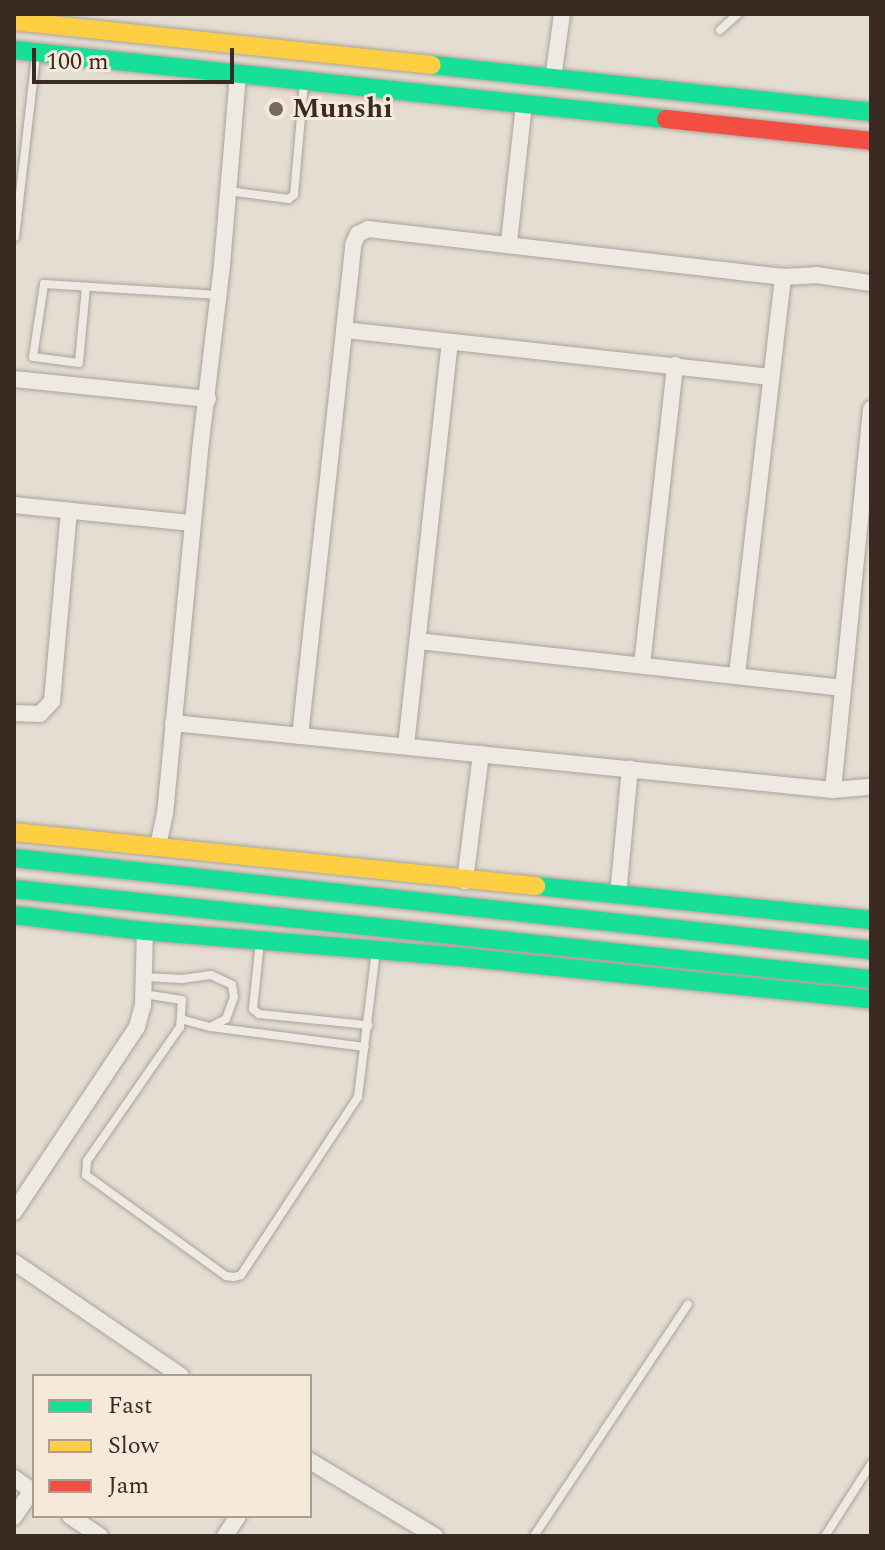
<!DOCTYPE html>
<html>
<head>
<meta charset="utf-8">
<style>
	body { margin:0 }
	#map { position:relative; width:885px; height:1550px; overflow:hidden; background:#e5ddd2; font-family:Spectral,serif }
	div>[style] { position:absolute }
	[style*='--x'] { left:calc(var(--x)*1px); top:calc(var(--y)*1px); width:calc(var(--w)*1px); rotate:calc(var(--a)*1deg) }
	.roads { filter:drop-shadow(0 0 2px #aba39a) drop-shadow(0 0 2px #aba39a) }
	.lane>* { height:8px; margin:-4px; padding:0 4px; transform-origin:4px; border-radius:4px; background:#eee9e3 }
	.street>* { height:16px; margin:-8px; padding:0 8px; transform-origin:8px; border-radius:8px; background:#eee9e3 }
	.fast>* { height:18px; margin:-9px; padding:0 9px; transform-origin:9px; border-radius:9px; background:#16e098 }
	.slow>* { height:18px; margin:-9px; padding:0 9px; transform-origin:9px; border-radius:9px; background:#ffcf43 }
	.jam>* { height:18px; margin:-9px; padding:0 9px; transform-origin:9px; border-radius:9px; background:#f24e42 }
	.dots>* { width:22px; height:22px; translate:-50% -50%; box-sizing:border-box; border:4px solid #f5e9d9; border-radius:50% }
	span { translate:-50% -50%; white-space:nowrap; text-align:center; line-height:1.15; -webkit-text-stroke:6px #f5e9d9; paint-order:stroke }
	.poi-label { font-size:28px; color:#3b2a21; font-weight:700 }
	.left { translate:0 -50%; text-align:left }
	.frame { position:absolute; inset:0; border:16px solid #3b2a21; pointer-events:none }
	.legend { position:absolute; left:32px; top:1374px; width:280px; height:144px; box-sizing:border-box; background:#f5e9d9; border:2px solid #ab9d8f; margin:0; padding:10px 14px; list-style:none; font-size:24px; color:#3b2a21 }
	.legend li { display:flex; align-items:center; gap:16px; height:40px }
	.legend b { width:40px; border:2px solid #ab9d8f }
	.scale { position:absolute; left:32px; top:48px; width:202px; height:36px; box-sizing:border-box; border:4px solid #3b2a21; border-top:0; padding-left:10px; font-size:24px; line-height:28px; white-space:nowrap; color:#3b2a21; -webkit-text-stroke:6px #f5e9d9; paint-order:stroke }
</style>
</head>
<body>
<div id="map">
	<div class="roads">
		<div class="lane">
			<div style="--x:720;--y:30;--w:24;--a:-42"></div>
			<div style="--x:228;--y:191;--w:61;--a:7.6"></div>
			<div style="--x:288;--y:199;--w:7;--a:-34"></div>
			<div style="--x:294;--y:195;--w:111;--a:-84.9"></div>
			<div style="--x:15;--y:237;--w:183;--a:-83.4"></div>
			<div style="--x:86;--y:287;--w:76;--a:95.3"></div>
			<div style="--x:79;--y:363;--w:46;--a:-172.6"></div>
			<div style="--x:33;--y:357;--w:74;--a:-81.4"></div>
			<div style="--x:44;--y:284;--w:175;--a:3.6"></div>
			<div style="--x:260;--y:941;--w:68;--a:95.9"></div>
			<div style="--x:253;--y:1009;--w:8;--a:40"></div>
			<div style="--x:259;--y:1014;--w:110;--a:5.8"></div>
			<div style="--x:145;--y:977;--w:37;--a:3"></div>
			<div style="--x:182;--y:979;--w:29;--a:-8"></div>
			<div style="--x:211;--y:975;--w:23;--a:25"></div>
			<div style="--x:232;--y:985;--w:12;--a:81"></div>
			<div style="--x:234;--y:997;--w:23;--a:110"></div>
			<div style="--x:226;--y:1019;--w:18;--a:153"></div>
			<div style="--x:210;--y:1027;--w:30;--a:-165"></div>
			<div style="--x:144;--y:994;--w:38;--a:9"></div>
			<div style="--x:182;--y:1000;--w:27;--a:94"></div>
			<div style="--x:180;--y:1027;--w:163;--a:124.8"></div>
			<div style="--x:87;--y:1161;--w:14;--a:94"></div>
			<div style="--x:86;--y:1175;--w:173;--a:35.8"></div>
			<div style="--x:226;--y:1276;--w:8;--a:7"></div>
			<div style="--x:234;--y:1277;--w:7;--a:-16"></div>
			<div style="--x:241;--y:1275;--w:213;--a:-56.7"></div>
			<div style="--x:358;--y:1097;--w:147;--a:-83"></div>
			<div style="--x:211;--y:1027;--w:155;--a:7.4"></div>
			<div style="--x:534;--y:1536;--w:278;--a:-56.4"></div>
			<div style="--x:825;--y:1536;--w:85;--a:-57.4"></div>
		</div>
		<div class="street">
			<div style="--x:553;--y:79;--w:66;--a:-82.1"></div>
			<div style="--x:509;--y:242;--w:139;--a:-83.8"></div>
			<div style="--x:345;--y:330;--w:427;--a:6.3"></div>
			<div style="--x:14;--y:379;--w:195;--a:5.9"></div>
			<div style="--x:14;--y:505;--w:179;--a:5.8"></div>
			<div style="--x:418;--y:641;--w:427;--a:6.3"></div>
			<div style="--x:642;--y:665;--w:302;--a:-83.7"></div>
			<div style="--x:737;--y:675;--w:401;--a:-83.4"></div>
			<div style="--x:14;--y:713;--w:26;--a:2"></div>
			<div style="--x:40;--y:714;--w:18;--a:-47"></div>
			<div style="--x:52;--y:701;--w:191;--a:-84.9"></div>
			<div style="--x:173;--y:723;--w:663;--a:5.8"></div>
			<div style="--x:833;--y:790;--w:38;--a:-5"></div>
			<div style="--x:300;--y:736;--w:494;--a:-83.8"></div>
			<div style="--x:353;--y:245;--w:12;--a:-66"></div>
			<div style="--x:358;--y:234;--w:11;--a:-27"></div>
			<div style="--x:368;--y:229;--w:418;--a:6.6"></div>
			<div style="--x:783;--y:277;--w:33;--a:-3"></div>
			<div style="--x:816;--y:275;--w:56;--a:8.3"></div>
			<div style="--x:406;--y:746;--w:404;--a:-83.8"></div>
			<div style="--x:833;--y:790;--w:383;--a:-84.3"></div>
			<div style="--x:158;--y:846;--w:33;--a:-78"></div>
			<div style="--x:165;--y:814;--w:366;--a:-84.5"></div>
			<div style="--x:200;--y:450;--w:186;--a:-83.2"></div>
			<div style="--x:222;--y:265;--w:193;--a:-85.2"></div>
			<div style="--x:465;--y:881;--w:128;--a:-82.8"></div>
			<div style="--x:618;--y:895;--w:127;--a:-84.6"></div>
			<div style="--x:14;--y:1212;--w:222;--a:-56.4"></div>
			<div style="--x:137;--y:1027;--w:23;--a:-75"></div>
			<div style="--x:143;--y:1005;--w:74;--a:-88.5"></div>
			<div style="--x:14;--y:1262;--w:202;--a:34.3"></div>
			<div style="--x:310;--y:1461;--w:146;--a:31"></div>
			<div style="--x:14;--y:1478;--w:24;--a:35"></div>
			<div style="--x:70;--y:1516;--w:36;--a:34"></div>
			<div style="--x:14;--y:1517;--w:32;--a:-56"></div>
			<div style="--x:225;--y:1536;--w:24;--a:-57"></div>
		</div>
		<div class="fast">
			<div style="--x:14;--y:50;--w:656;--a:6.04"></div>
			<div style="--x:432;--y:65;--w:442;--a:6.1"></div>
			<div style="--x:14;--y:858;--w:862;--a:6.13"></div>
			<div style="--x:536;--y:886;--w:337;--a:5.8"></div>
			<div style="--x:14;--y:889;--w:862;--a:6"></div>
			<div style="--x:14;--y:915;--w:132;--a:7"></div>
			<div style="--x:145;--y:931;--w:327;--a:4.7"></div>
			<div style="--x:471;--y:958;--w:402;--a:5.9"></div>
		</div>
		<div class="slow">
			<div style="--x:14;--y:21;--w:420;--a:6"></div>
			<div style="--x:14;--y:832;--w:525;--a:5.91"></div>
		</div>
		<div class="jam">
			<div style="--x:666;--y:119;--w:206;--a:6.1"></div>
		</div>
	</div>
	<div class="dots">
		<div style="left:276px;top:109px;background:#76695f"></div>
	</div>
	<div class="poi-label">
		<span class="left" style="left:292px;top:109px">Munshi</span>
	</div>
	<div class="frame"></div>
	<ul class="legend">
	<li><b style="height:10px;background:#16e098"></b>Fast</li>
	<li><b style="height:10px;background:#ffcf43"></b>Slow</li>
	<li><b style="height:10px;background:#f24e42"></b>Jam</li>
	</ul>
	<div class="scale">100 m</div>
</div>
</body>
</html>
